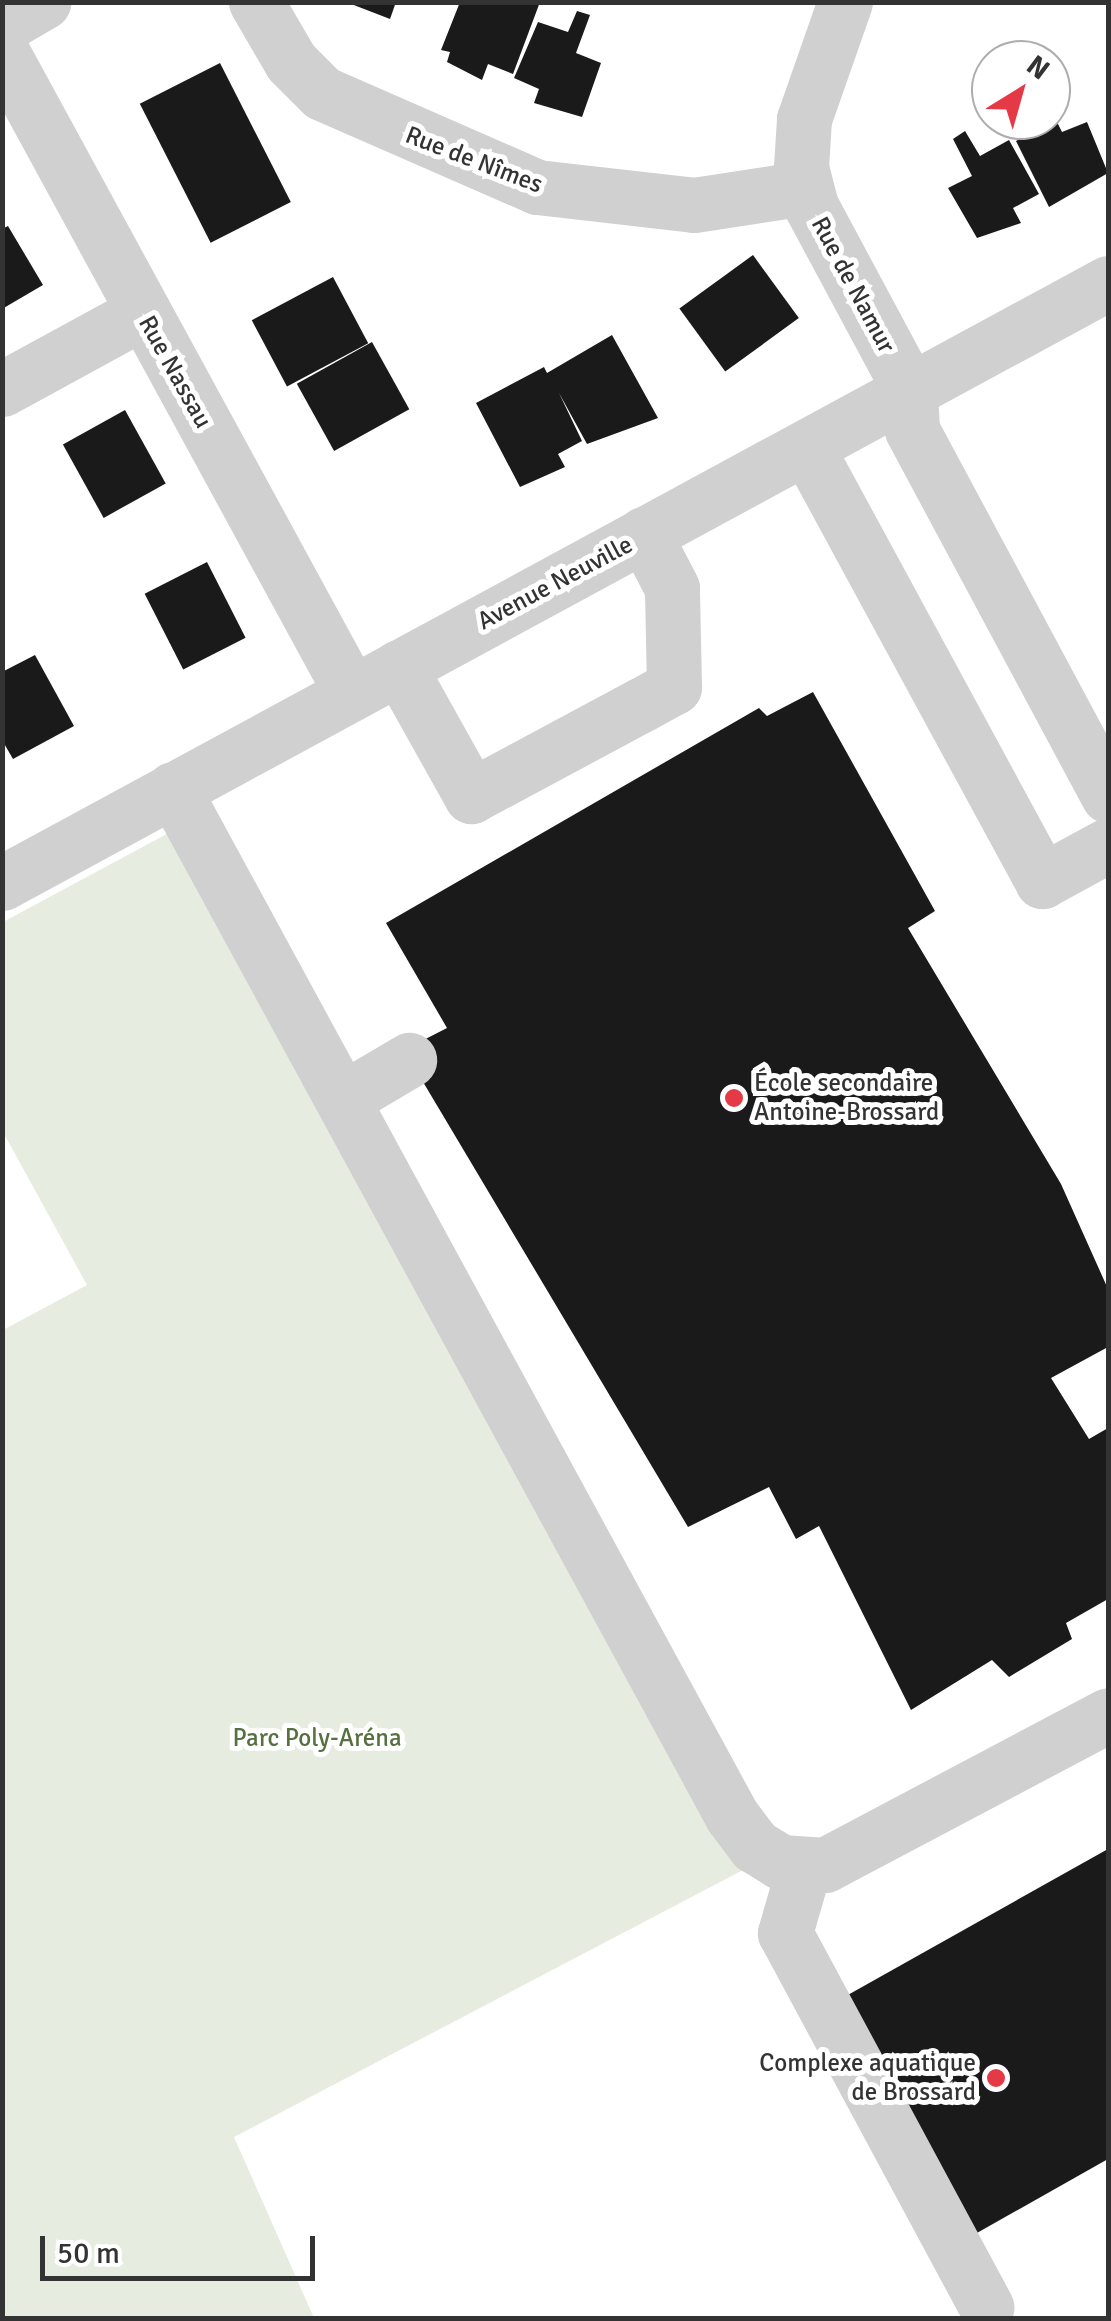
<!DOCTYPE html>
<html>
<head>
<meta charset="utf-8">
<style>
	body { margin:0 }
	#map { position:relative; width:1111px; height:2321px; overflow:hidden; background:#fff; font-family:Signika,sans-serif }
	div>[style] { position:absolute }
	[style*='--x'] { left:calc(var(--x)*1px); top:calc(var(--y)*1px); width:calc(var(--w)*1px); rotate:calc(var(--a)*1deg) }
	.green>* { inset:0; background:#e6ecdf }
	.building>* { inset:0; background:#1a1a1a; transform-origin:0 0 }
	.minor>* { height:55px; margin:-27.5px; padding:0 27.5px; transform-origin:27.5px; border-radius:27.5px; background:#d0d0d0 }
	.dots>* { width:28px; height:28px; translate:-50% -50%; box-sizing:border-box; border:5px solid #fff; border-radius:50% }
	span { translate:-50% -50%; white-space:nowrap; text-align:center; line-height:1.15; -webkit-text-stroke:10px #fff; paint-order:stroke }
	.street-label { font-size:25px; color:#333 }
	.poi-label { font-size:25px; color:#333 }
	.left { translate:0 -50%; text-align:left }
	.right { translate:-100% -50%; text-align:right }
	.park-label { font-size:25px; color:#56703f }
	.frame { position:absolute; inset:0; border:5px solid #333; pointer-events:none }
	.north { position:absolute; left:971px; top:40px; width:100px; height:100px; box-sizing:border-box; background:#fff; border:2px solid #adadad; border-radius:50%; rotate:37deg; font-size:28px; font-weight:700; line-height:40px; text-align:center; color:#333 }
	.north::after { content:''; display:block; margin:auto; width:35px; height:45px; background:#e63946; clip-path:polygon(50% 0,100% 100%,50% 72%,0 100%) }
	.scale { position:absolute; left:40px; top:2236px; width:275px; height:45px; box-sizing:border-box; border:5px solid #333; border-top:0; padding-left:12px; font-size:30px; line-height:35px; white-space:nowrap; color:#333; -webkit-text-stroke:8px #fff; paint-order:stroke }
</style>
</head>
<body>
<div id="map">
	<div class="green">
		<div style="clip-path:polygon(178px 828px,745px 1869px,234px 2137px,314px 2318px,3px 2318px,3px 1330px,87px 1285px,3px 1132px,3px 922px)"></div>
	</div>
	<div class="building">
		<div style="clip-path:polygon(346px 2px,396px 2px,390px 19px)"></div>
		<div style="clip-path:polygon(460px 2px,540px 2px,513px 74px,488px 64px,482px 80px,447px 62px,450px 52px,441px 50px)"></div>
		<div style="clip-path:polygon(577px 11px,590px 15px,576px 53px,601px 63px,582px 117px,534px 103px,539px 89px,514px 78px,538px 22px,568px 32px)"></div>
		<div style="left:220px;top:63px;width:156px;height:90px;rotate:63deg"></div>
		<div style="clip-path:polygon(1051px 110px,1062px 132px,1087px 122px,1108px 173px,1049px 207px,1016px 141px,1042px 127px,1038px 120px,1051px 120px)"></div>
		<div style="clip-path:polygon(965px 131px,980px 156px,1009px 140px,1039px 194px,1013px 208px,1021px 223px,977px 238px,948px 188px,972px 176px,953px 139px)"></div>
		<div style="clip-path:polygon(8px 226px,43px 285px,2px 309px,2px 229px)"></div>
		<div style="left:753px;top:255px;width:78px;height:91px;rotate:54deg"></div>
		<div style="left:333px;top:277px;width:75px;height:92px;rotate:62deg"></div>
		<div style="clip-path:polygon(612px 335px,658px 418px,587px 444px,559px 393px,582px 441px,558px 454px,565px 467px,520px 487px,476px 403px,544px 367px,547px 373px)"></div>
		<div style="left:372px;top:342px;width:77px;height:86px;rotate:61deg"></div>
		<div style="left:125px;top:410px;width:84px;height:71px;rotate:61deg"></div>
		<div style="left:207px;top:562px;width:85px;height:70px;rotate:63deg"></div>
		<div style="clip-path:polygon(35px 655px,74px 726px,13px 759px,2px 740px,2px 672px)"></div>
		<div style="clip-path:polygon(813px 692px,935px 911px,908px 928px,1061px 1184px,1108px 1289px,1108px 1347px,1051px 1378px,1089px 1439px,1108px 1428px,1108px 1599px,1066px 1623px,1072px 1639px,1009px 1677px,992px 1660px,911px 1710px,819px 1526px,796px 1539px,769px 1487px,688px 1527px,404px 1050px,447px 1028px,386px 923px,759px 708px,767px 716px)"></div>
		<div style="clip-path:polygon(1108px 1849px,1108px 2159px,961px 2242px,846px 1996px)"></div>
	</div>
	<div class="minor">
		<div style="--x:256;--y:2;--w:69;--a:59.7"></div>
		<div style="--x:291;--y:62;--w:44;--a:45"></div>
		<div style="--x:322;--y:93;--w:235;--a:23.6"></div>
		<div style="--x:537;--y:187;--w:158;--a:6.5"></div>
		<div style="--x:694;--y:205;--w:112;--a:-8.7"></div>
		<div style="--x:845;--y:2;--w:124;--a:109.3"></div>
		<div style="--x:804;--y:119;--w:48;--a:93.6"></div>
		<div style="--x:801;--y:167;--w:40;--a:75.6"></div>
		<div style="--x:811;--y:206;--w:210;--a:61.8"></div>
		<div style="--x:910;--y:391;--w:39;--a:87"></div>
		<div style="--x:912;--y:430;--w:415;--a:61.8"></div>
		<div style="--x:2;--y:26;--w:48;--a:-30.3"></div>
		<div style="--x:2;--y:52;--w:729;--a:61.4"></div>
		<div style="--x:2;--y:389;--w:161;--a:-28.6"></div>
		<div style="--x:807;--y:448;--w:493;--a:61.5"></div>
		<div style="--x:1042;--y:881;--w:75;--a:-28.6"></div>
		<div style="--x:399;--y:667;--w:148;--a:60.8"></div>
		<div style="--x:471;--y:796;--w:193;--a:-28.2"></div>
		<div style="--x:641;--y:705;--w:38;--a:-29"></div>
		<div style="--x:674;--y:687;--w:99;--a:-91.2"></div>
		<div style="--x:672;--y:588;--w:61;--a:-117.4"></div>
		<div style="--x:173;--y:789;--w:1169;--a:61.44"></div>
		<div style="--x:732;--y:1816;--w:38;--a:53"></div>
		<div style="--x:755;--y:1846;--w:31;--a:32"></div>
		<div style="--x:781;--y:1862;--w:44;--a:3.9"></div>
		<div style="--x:825;--y:1865;--w:320;--a:-27.9"></div>
		<div style="--x:2;--y:883;--w:1258;--a:-28.48"></div>
		<div style="--x:343;--y:1099;--w:77;--a:-30.6"></div>
		<div style="--x:804;--y:1867;--w:69;--a:106.1"></div>
		<div style="--x:785;--y:1933;--w:425;--a:61.7"></div>
	</div>
	<div class="dots">
		<div style="left:734px;top:1098px;background:#e63946"></div>
		<div style="left:996px;top:2078px;background:#e63946"></div>
	</div>
	<div class="street-label">
		<span style="left:474px;top:160px;rotate:21deg">Rue de Nîmes</span>
		<span style="left:853px;top:285px;rotate:62deg">Rue de Namur</span>
		<span style="left:175px;top:372px;rotate:61deg">Rue Nassau</span>
		<span style="left:555px;top:583px;rotate:-28deg">Avenue Neuville</span>
	</div>
	<div class="poi-label">
		<span class="left" style="left:754px;top:1098px">École secondaire<br>Antoine-Brossard</span>
		<span class="right" style="left:976px;top:2078px">Complexe aquatique<br>de Brossard</span>
	</div>
	<div class="park-label">
		<span style="left:317px;top:1738px">Parc Poly-Aréna</span>
	</div>
	<div class="frame"></div>
	<div class="north">N</div>
	<div class="scale">50 m</div>
</div>
</body>
</html>
